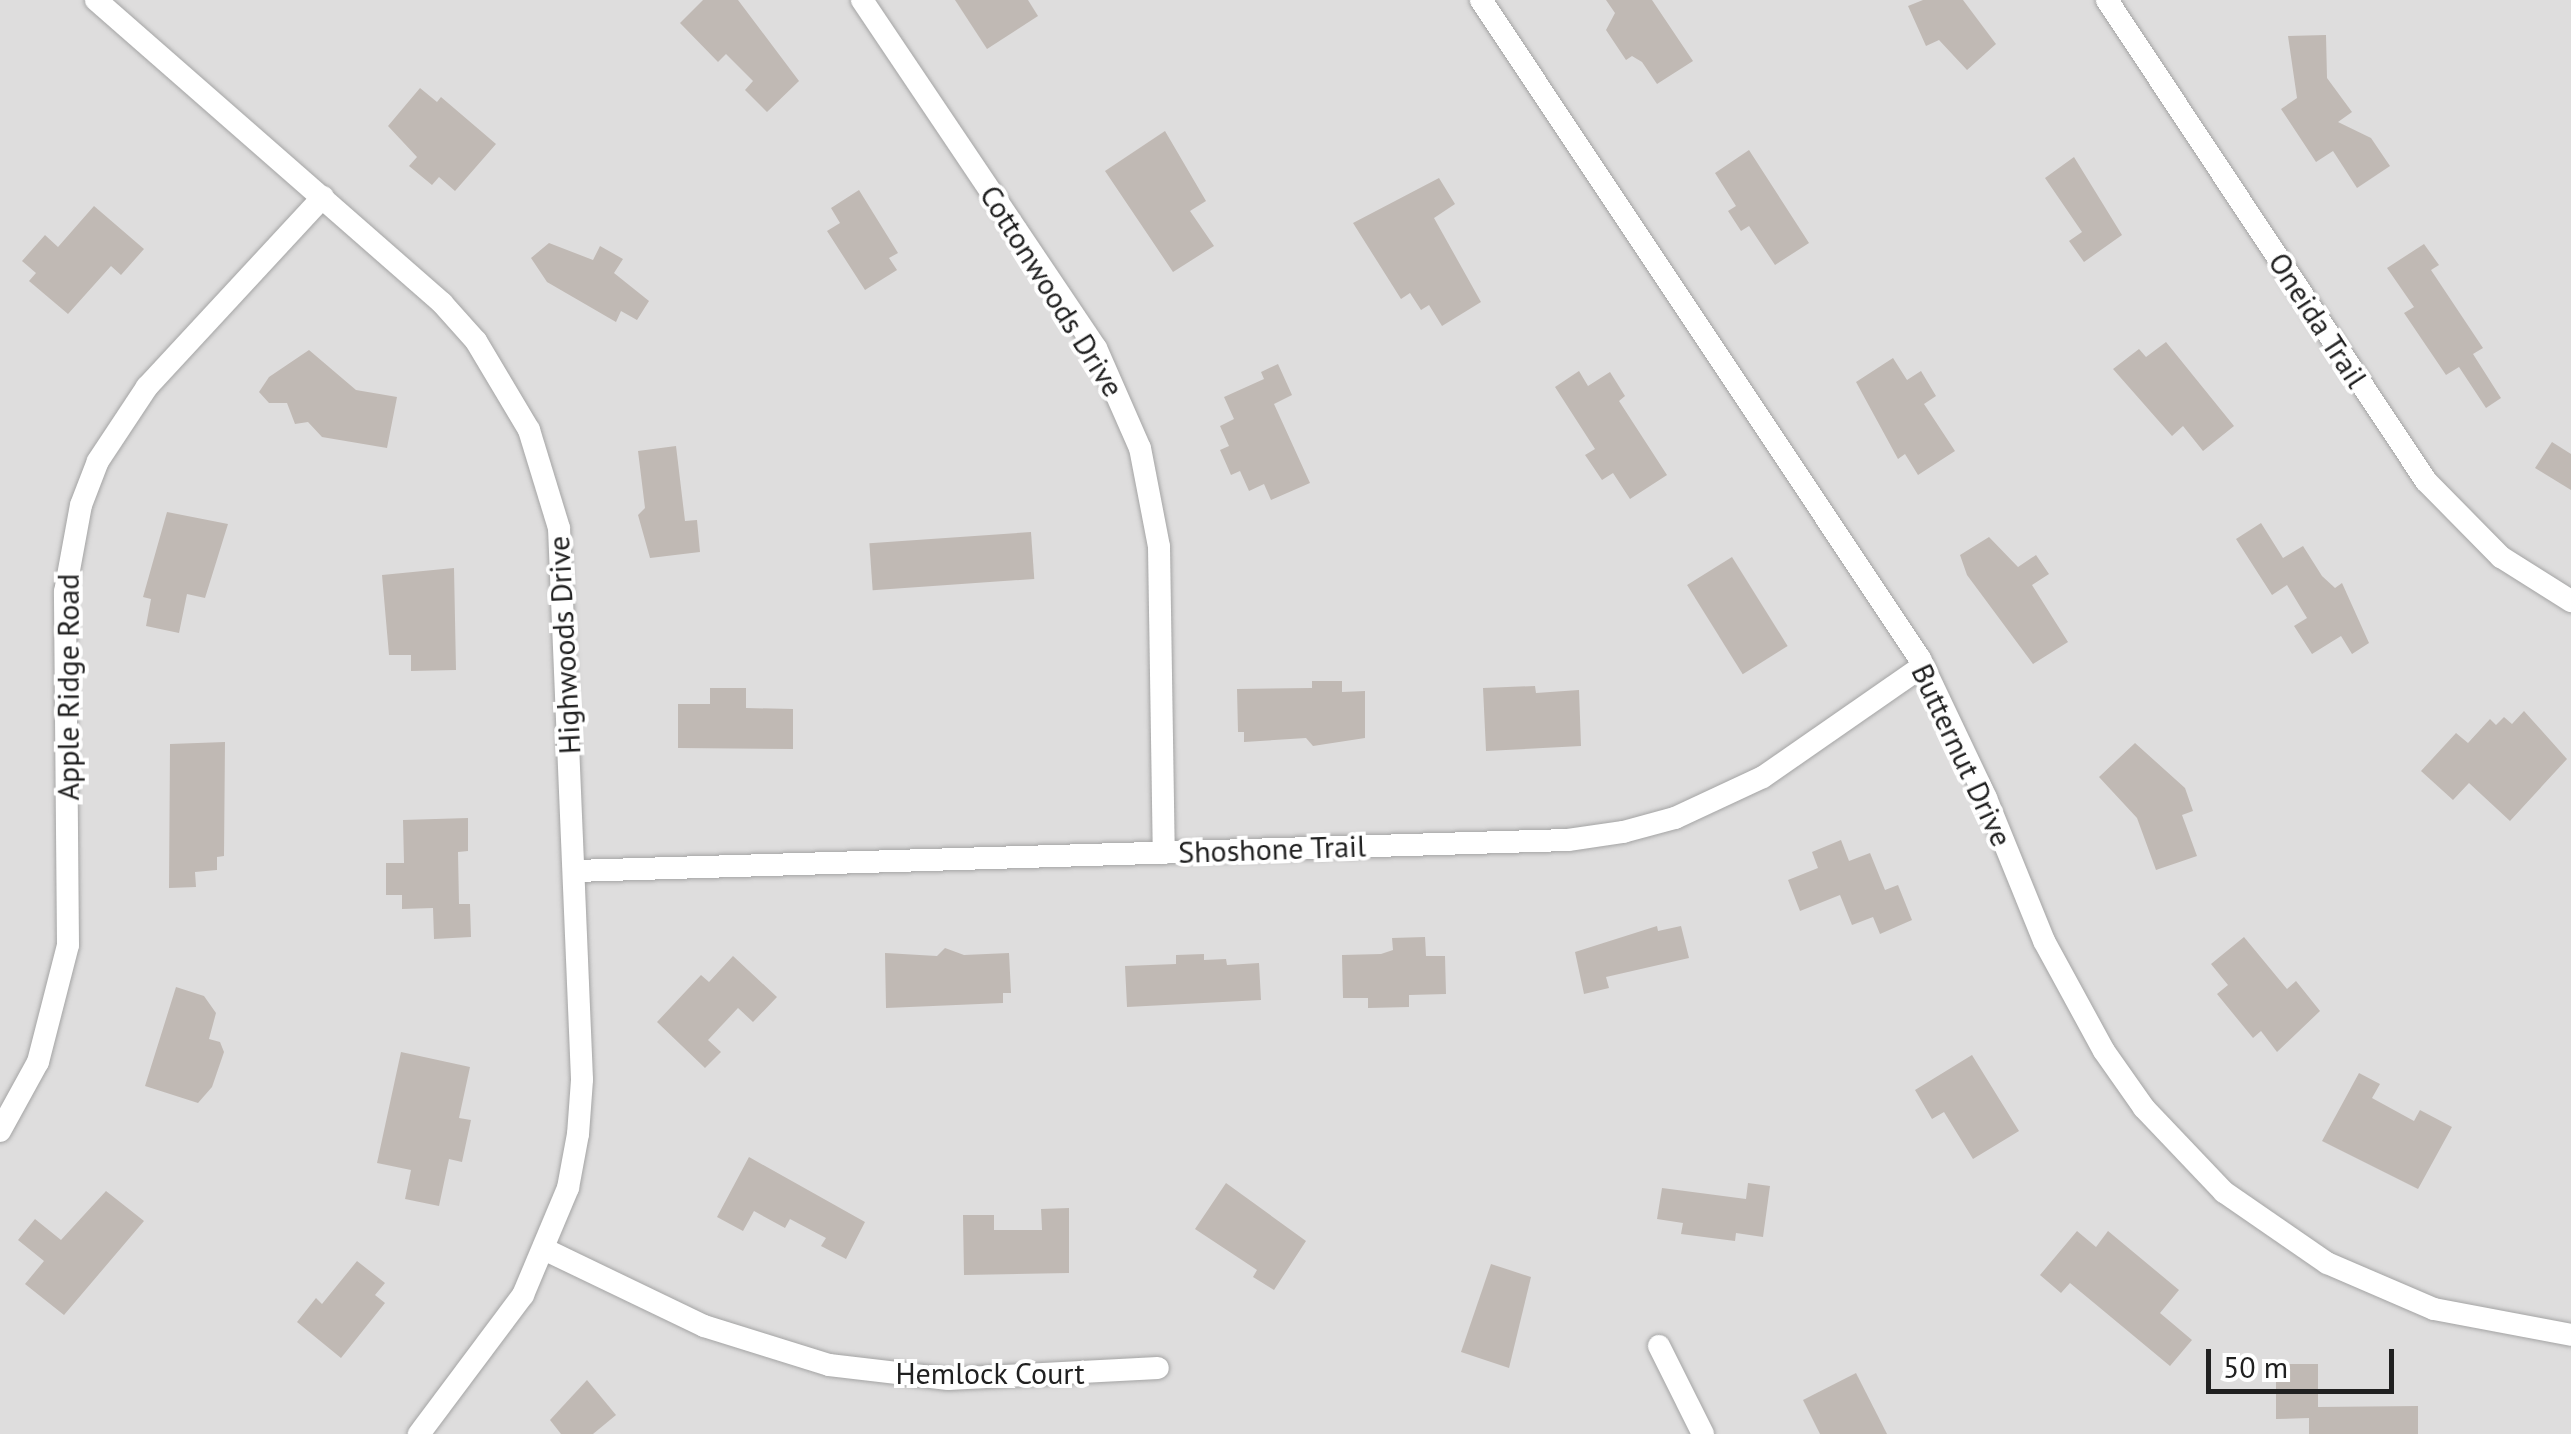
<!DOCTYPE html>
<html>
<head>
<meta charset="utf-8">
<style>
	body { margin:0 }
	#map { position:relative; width:2571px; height:1434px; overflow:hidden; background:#f0ede7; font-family:"PT Sans",sans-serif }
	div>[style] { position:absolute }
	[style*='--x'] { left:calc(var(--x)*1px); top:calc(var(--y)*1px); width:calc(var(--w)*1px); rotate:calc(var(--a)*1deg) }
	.residential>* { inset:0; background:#dedddd; transform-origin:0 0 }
	.building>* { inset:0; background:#c0b9b4; transform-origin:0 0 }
	.roads { filter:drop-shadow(0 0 2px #a4a4a4) drop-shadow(0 0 2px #a4a4a4) }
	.street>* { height:22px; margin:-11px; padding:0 11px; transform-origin:11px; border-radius:11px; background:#fff }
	span { translate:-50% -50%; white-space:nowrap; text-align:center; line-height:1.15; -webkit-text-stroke:8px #fff; paint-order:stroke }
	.street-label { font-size:30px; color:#202020 }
	.scale { position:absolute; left:2206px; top:1349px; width:188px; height:45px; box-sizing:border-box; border:5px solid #202020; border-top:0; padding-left:12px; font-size:30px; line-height:35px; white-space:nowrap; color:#202020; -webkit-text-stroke:8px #fff; paint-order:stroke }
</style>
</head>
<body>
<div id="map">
	<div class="residential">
		<div style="left:0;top:0;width:2571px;height:1434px"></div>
	</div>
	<div class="building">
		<div style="clip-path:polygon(703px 0,738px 0,799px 81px,767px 112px,745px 90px,753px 81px,726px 54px,718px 62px,680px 23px)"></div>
		<div style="clip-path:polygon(955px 0,1028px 0,1038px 16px,987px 49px)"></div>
		<div style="clip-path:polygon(1606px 0,1652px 0,1693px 61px,1657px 84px,1642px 62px,1632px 56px,1626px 60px,1606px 30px,1615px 13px)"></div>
		<div style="clip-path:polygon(1923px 0,1963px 0,1996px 44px,1967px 70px,1939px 40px,1926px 46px,1908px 6px)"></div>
		<div style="clip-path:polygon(2326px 35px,2327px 78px,2352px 112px,2338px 122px,2371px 138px,2390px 166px,2357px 188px,2333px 151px,2316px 162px,2281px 109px,2297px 98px,2288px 36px)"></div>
		<div style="clip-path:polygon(420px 88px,437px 102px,441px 97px,496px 144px,455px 191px,439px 177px,432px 185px,409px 166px,417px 157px,388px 126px)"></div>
		<div style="clip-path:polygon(1165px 131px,1206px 201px,1190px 211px,1214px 246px,1173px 272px,1105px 171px)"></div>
		<div style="clip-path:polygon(1749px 150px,1809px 243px,1775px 265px,1749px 226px,1741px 231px,1728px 211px,1736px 206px,1715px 173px)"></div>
		<div style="clip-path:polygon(2074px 157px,2122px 235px,2084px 262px,2069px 241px,2082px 232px,2045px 178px)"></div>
		<div style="clip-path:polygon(1439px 178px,1455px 204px,1434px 218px,1481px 302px,1442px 326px,1429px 305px,1421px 310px,1410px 293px,1401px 299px,1353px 223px)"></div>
		<div style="clip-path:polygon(859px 190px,898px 253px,889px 258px,897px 270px,865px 290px,827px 231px,840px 223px,831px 208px)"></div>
		<div style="clip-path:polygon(94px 206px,144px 249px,121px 275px,111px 266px,68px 314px,29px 281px,36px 273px,22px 261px,45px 235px,58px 247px)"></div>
		<div style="clip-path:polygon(549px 243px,593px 260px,600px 246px,623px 259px,614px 273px,649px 301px,637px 320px,621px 311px,616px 322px,547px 282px,531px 258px)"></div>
		<div style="clip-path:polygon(2424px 244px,2439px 265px,2431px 270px,2483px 348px,2473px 354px,2501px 398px,2486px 408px,2459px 367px,2446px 375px,2404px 313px,2414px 307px,2387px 268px)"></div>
		<div style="clip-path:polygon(2166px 342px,2234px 426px,2203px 451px,2183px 426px,2172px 436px,2113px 369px,2139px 349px,2146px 357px)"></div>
		<div style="clip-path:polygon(309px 350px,356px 390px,397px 397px,387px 448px,322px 437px,308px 422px,295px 424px,287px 403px,269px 403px,259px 392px,269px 377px)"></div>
		<div style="clip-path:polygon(1893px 358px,1907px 380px,1921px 371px,1936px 396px,1924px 404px,1955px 451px,1918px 475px,1905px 454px,1898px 459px,1856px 382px)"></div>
		<div style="clip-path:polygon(1278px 364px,1292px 395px,1274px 404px,1310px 483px,1271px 500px,1264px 484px,1249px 491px,1240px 471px,1231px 475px,1220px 450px,1229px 446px,1220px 426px,1234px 419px,1224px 397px,1264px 379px,1261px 372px)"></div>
		<div style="clip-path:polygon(1579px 371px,1588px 386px,1610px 372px,1625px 396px,1619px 401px,1667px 475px,1630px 499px,1613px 473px,1602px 480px,1585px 455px,1595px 449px,1555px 387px)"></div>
		<div style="clip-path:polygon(2552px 442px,2571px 454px,2571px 490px,2535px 468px)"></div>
		<div style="clip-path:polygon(676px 446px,685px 521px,697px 520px,700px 552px,650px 558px,638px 515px,645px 508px,638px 451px)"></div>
		<div style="clip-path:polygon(167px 512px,228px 524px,205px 598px,187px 594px,179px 633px,146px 626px,151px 599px,143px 597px)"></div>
		<div style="clip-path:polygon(2261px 523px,2283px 558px,2303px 546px,2322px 576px,2335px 588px,2342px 583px,2369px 643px,2352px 654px,2341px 636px,2312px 654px,2294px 626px,2307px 618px,2287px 585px,2272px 595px,2236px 539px)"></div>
		<div style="left:1031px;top:532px;width:47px;height:162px;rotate:86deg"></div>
		<div style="clip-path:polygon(1989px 537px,2018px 567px,2036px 555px,2049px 574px,2032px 585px,2068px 642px,2033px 664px,1967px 575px,1960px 555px)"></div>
		<div style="left:1732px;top:557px;width:105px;height:53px;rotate:58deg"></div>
		<div style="clip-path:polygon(454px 568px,456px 670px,411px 671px,411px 655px,389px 655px,382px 575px)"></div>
		<div style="clip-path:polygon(1312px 681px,1342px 681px,1342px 692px,1365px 691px,1365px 738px,1313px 746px,1306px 738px,1244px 742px,1244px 732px,1238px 732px,1237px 689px,1312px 688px)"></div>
		<div style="clip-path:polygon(1535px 686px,1536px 693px,1579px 690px,1581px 746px,1486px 751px,1483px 688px)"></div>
		<div style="clip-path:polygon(710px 688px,746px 688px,746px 708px,793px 709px,793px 749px,678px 748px,678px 704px,710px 704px)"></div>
		<div style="clip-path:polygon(2524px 711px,2567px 759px,2510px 821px,2469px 783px,2453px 800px,2421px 771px,2456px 733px,2468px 743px,2490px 719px,2496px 725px,2504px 717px,2512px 724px)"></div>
		<div style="clip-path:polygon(225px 742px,224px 856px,217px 857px,217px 870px,195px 872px,196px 887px,169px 888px,170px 744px)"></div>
		<div style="clip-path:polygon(2135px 743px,2185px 788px,2193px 811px,2182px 815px,2197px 856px,2156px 870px,2137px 818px,2099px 777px)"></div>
		<div style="clip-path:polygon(468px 818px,468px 851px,458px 852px,459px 904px,470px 904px,471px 937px,434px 939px,433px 908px,402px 909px,402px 895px,386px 895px,386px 863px,404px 863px,403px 820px)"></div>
		<div style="clip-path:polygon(1841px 840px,1849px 861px,1870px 853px,1885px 890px,1898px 885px,1912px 920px,1880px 934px,1873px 917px,1852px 925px,1840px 895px,1800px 911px,1788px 880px,1818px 868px,1812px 852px)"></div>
		<div style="clip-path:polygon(1657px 926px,1658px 931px,1681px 926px,1689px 958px,1606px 977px,1609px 988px,1584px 994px,1575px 952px)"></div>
		<div style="clip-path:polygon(1425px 937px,1426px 956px,1445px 956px,1446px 994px,1409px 995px,1409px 1007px,1368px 1008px,1368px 998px,1343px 998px,1342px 955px,1381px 954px,1393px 950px,1392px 938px)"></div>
		<div style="clip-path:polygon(2244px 937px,2287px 989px,2296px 981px,2320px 1011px,2277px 1052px,2261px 1031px,2253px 1038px,2217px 994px,2228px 985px,2211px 964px)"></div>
		<div style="clip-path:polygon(945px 948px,964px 955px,1009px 953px,1011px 993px,1003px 993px,1003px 1003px,886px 1008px,885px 953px,937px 956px)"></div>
		<div style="clip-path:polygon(1204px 954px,1204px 960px,1226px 959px,1227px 965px,1259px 963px,1261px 1000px,1127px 1007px,1125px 966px,1176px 964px,1176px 955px)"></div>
		<div style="clip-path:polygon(733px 956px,777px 997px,753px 1022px,738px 1008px,708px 1040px,721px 1052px,705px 1068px,657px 1022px,701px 975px,709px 982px)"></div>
		<div style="clip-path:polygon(176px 987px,204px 996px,216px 1013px,209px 1039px,220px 1042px,224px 1052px,212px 1087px,198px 1103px,145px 1086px)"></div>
		<div style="clip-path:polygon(401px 1052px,470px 1067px,459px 1118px,471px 1120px,462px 1162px,449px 1159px,439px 1206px,405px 1199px,411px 1170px,377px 1163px)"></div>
		<div style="clip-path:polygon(1972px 1055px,2019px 1131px,1973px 1159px,1944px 1112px,1932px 1119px,1915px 1090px)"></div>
		<div style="clip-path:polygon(2359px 1073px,2380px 1084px,2372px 1098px,2414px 1121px,2420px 1110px,2452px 1127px,2418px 1189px,2322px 1141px)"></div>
		<div style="clip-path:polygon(749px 1157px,865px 1222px,846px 1259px,821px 1246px,826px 1238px,790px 1219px,785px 1228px,754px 1211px,743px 1231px,717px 1217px)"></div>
		<div style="clip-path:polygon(1226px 1183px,1306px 1241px,1274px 1290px,1253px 1277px,1257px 1270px,1195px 1229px)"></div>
		<div style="clip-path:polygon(1748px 1183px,1770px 1186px,1763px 1237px,1736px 1233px,1735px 1241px,1681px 1234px,1683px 1223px,1657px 1219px,1662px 1188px,1746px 1199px)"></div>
		<div style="clip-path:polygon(106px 1191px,144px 1221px,64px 1315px,25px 1284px,44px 1261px,18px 1240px,35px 1219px,61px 1240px)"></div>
		<div style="clip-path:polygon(1069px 1208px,1069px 1273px,964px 1275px,963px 1215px,994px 1215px,994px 1230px,1042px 1230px,1041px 1209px)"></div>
		<div style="clip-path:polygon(2077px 1231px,2096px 1247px,2108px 1231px,2179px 1290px,2160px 1313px,2192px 1340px,2170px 1366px,2070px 1283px,2061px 1293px,2040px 1275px)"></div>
		<div style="clip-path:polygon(357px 1261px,385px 1283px,375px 1295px,385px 1303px,341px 1358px,297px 1322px,316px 1298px,322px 1304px)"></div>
		<div style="clip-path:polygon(1491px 1264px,1531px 1277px,1509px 1368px,1461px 1352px)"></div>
		<div style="clip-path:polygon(2276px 1364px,2318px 1364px,2318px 1407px,2418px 1406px,2418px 1434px,2309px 1434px,2309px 1418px,2276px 1419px)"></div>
		<div style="clip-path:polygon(1856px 1373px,1887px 1434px,1820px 1434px,1803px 1400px)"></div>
		<div style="clip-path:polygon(587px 1380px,616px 1415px,593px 1434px,561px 1434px,550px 1420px)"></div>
	</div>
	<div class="roads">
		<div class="street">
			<div style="--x:96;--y:0;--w:460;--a:41.2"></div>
			<div style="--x:442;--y:303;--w:51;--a:48.2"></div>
			<div style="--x:476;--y:341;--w:104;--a:59.2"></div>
			<div style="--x:529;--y:430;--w:102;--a:73"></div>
			<div style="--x:559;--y:528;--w:552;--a:87.61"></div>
			<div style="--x:582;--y:1080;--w:54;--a:94.2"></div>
			<div style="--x:578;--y:1134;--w:55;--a:100.5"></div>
			<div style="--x:568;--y:1188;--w:116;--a:112.8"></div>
			<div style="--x:523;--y:1295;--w:174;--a:126.8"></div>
			<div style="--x:862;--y:0;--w:419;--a:56.1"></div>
			<div style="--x:1096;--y:348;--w:109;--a:66.3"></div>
			<div style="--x:1140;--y:448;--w:101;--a:79.1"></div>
			<div style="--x:1159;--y:547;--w:306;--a:89.1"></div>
			<div style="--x:1481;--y:0;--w:792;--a:56.33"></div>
			<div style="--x:1920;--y:659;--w:154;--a:64.6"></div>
			<div style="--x:1986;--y:798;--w:154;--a:67.9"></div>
			<div style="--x:2044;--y:941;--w:125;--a:61.4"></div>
			<div style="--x:2104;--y:1051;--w:70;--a:54.9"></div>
			<div style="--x:2144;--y:1108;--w:116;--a:46.4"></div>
			<div style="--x:2224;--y:1192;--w:125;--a:34.6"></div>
			<div style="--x:2327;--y:1263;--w:116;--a:23.3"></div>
			<div style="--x:2434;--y:1309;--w:139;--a:10.7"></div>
			<div style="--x:2107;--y:0;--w:577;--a:56.45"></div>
			<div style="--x:2426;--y:481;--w:107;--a:45.4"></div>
			<div style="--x:2501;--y:557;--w:83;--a:32.2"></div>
			<div style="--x:575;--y:871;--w:993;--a:-1.79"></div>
			<div style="--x:1568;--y:840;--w:56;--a:-8.3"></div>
			<div style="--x:1623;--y:832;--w:54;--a:-15.1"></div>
			<div style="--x:1675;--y:818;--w:97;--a:-25"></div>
			<div style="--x:1763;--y:777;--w:195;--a:-34.8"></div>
			<div style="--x:0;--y:1131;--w:79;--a:-61.2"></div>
			<div style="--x:38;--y:1062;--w:121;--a:-75.6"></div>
			<div style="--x:68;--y:945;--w:353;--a:-90.5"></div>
			<div style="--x:65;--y:592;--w:88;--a:-79.6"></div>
			<div style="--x:81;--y:505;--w:47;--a:-68.9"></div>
			<div style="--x:98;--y:461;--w:89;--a:-56.5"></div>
			<div style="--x:147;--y:387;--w:259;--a:-47.2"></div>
			<div style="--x:546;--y:1250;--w:175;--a:25.7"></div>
			<div style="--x:704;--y:1326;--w:131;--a:17.3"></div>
			<div style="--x:829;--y:1365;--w:120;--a:6.7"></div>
			<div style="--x:948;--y:1379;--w:210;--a:-3"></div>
			<div style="--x:1659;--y:1346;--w:98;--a:63.4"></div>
		</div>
	</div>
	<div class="street-label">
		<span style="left:1052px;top:291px;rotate:58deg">Cottonwoods Drive</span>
		<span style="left:2318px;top:320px;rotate:57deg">Oneida Trail</span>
		<span style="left:564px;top:645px;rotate:-93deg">Highwoods Drive</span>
		<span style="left:68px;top:687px;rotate:-90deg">Apple Ridge Road</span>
		<span style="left:1962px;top:755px;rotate:65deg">Butternut Drive</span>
		<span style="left:1272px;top:849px;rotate:-2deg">Shoshone Trail</span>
		<span style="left:990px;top:1373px">Hemlock Court</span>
	</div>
	<div class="scale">50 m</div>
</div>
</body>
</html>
